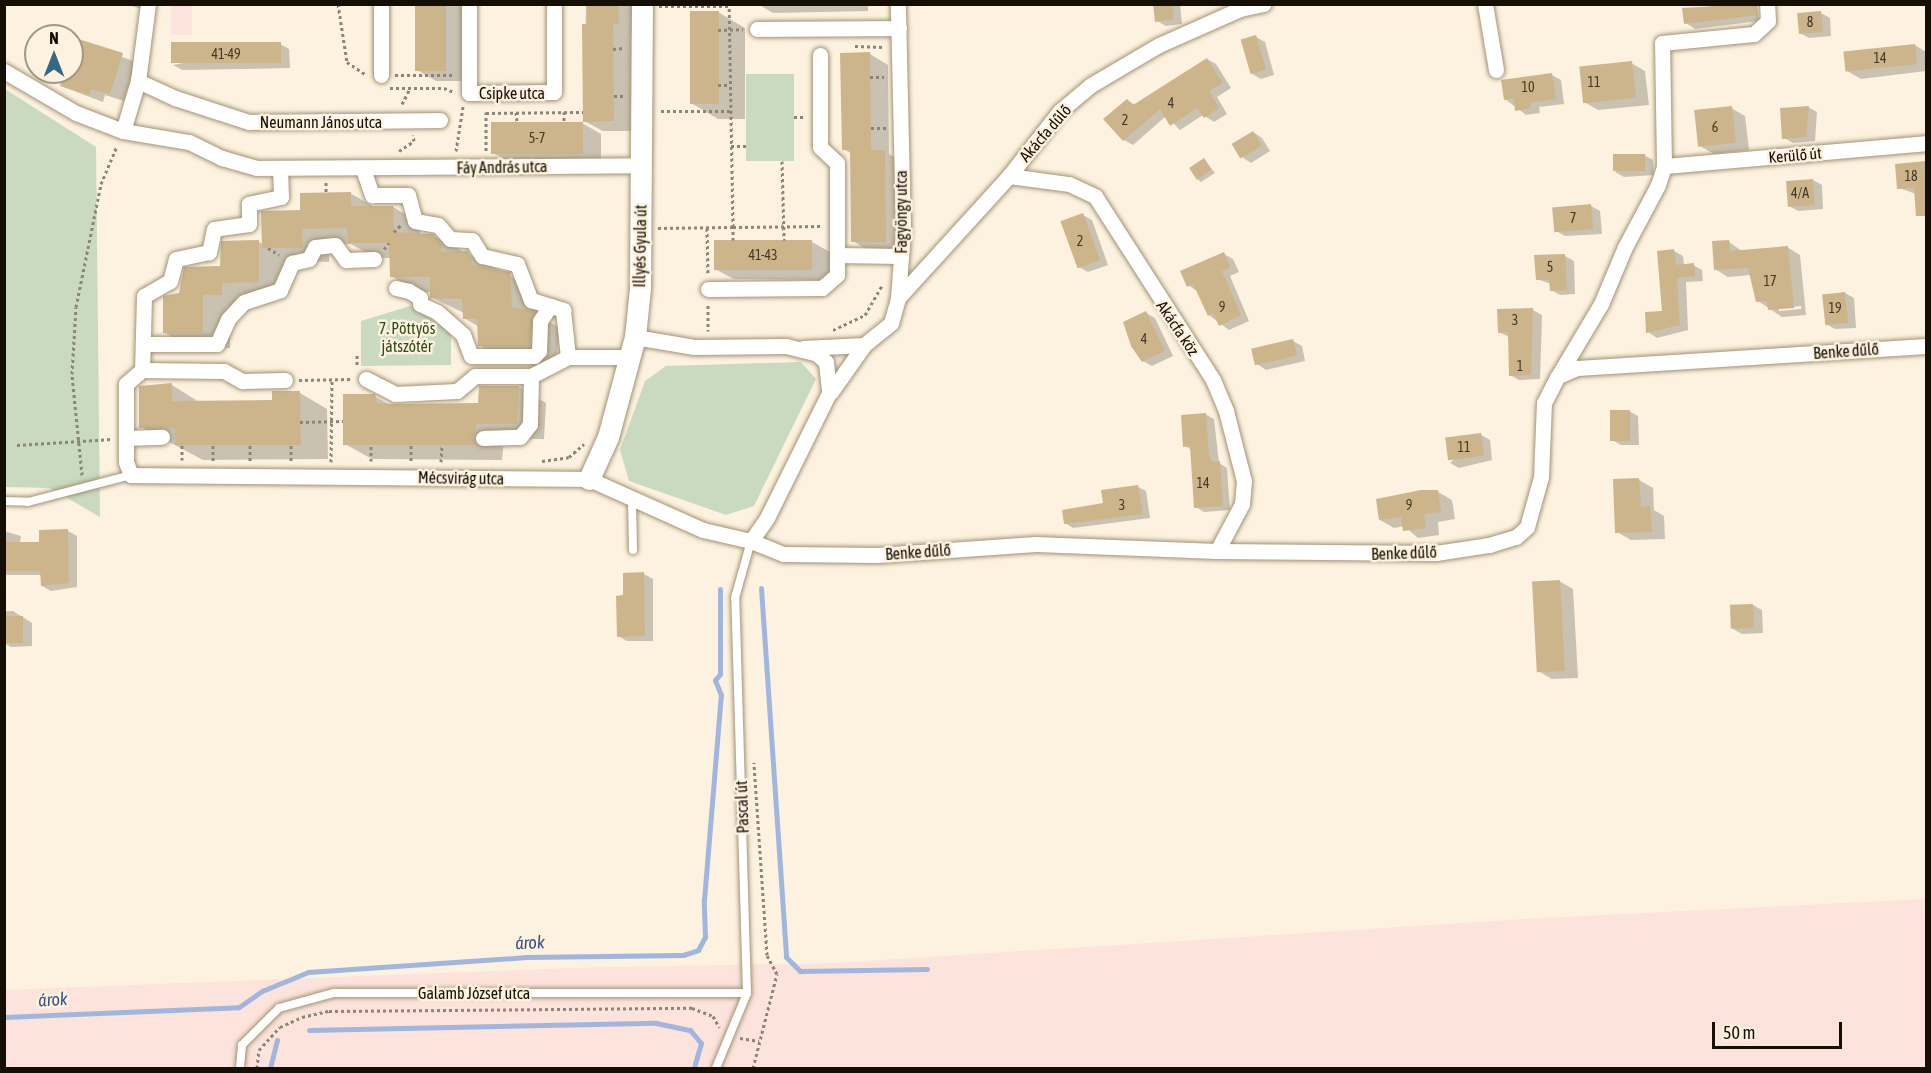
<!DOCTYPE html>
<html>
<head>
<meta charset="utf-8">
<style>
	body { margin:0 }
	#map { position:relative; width:1931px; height:1073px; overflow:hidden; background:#fcf2df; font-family:"Asap Condensed",sans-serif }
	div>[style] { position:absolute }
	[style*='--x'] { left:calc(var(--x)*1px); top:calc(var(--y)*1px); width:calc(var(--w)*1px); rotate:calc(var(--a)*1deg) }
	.industrial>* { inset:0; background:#fce3db; transform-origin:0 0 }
	.green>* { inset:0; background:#c9dac1; transform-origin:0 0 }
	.shadow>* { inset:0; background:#0003 }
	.stream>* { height:5px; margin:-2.5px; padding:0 2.5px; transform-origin:2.5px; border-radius:2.5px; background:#a1b6de }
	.building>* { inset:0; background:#ccb58b; transform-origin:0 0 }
	.path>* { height:3px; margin-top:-1.5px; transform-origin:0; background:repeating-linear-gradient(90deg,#8d8576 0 3px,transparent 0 6px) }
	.roads { filter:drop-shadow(0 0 2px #a29274) drop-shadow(0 0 2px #a29274) }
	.lane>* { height:8px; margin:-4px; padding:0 4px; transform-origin:4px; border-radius:4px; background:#fff }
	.street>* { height:15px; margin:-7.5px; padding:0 7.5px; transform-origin:7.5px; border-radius:7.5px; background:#fff }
	.secondary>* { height:21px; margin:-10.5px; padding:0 10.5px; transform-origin:10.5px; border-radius:10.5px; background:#fff }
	span { translate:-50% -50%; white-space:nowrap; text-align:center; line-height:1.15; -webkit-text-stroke:5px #fcf2df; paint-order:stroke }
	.number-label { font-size:14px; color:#423826 }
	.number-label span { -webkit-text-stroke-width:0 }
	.street-label { font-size:16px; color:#140e04 }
	.park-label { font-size:16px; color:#2b4d15 }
	.water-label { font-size:18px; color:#385185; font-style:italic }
	.frame { position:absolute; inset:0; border:6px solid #140e04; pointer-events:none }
	.north { position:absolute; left:24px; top:24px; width:60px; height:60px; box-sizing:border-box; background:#fcf2df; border:2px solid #9f9787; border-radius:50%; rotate:0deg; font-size:16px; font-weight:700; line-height:24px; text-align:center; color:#140e04 }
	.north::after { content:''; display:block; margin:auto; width:21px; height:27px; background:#336984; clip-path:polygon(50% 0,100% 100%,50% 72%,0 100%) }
	.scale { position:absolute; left:1712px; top:1022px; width:130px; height:27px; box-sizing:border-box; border:3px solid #140e04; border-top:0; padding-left:8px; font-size:18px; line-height:21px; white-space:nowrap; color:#140e04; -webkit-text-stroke:4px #fcf2df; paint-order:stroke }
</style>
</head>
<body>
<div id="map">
	<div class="industrial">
		<div style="left:171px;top:5px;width:21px;height:30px"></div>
		<div style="clip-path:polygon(1926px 899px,1926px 1068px,5px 1068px,4px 990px,571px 968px,835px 963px,1543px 918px)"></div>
	</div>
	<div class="green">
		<div style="left:746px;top:74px;width:48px;height:87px"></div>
		<div style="clip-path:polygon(5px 89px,96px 147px,100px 517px,50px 488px,5px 487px)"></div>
		<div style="clip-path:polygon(413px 305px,451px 333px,451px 365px,361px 366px,361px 321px)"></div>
		<div style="clip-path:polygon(801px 362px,816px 379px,754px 506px,726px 515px,629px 481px,620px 450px,645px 381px,666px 366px)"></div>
	</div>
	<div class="shadow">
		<div style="clip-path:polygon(123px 4px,144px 4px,143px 9px)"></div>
		<div style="clip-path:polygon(416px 4px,464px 4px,465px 81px,436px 81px,417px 70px)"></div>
		<div style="clip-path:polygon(586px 4px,636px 4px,637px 34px,631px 34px,632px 131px,603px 131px,584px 121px)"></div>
		<div style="clip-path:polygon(758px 4px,868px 4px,868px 11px,773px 13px)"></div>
		<div style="clip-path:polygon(1155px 4px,1180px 4px,1182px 24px,1166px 26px,1157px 21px)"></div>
		<div style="clip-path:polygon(1730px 4px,1752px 4px,1757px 8px,1759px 21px,1695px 29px,1686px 23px,1684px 10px)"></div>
		<div style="clip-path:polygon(718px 12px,745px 28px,745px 119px,718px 119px,691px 103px)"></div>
		<div style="clip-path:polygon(1821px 13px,1830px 18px,1831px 36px,1809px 38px,1800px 33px)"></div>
		<div style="clip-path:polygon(48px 32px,63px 36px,47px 36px)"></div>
		<div style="clip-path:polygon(1256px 37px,1265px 42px,1274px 75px,1261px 79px,1252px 74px)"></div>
		<div style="clip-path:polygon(72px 39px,136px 62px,124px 101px,105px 95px,103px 102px,61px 86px,66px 72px,72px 72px)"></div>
		<div style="clip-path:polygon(280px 44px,289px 49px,290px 68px,182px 70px,173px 65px)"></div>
		<div style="clip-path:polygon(1915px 45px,1926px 52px,1926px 71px,1861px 79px,1847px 71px)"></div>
		<div style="clip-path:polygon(870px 54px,888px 65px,889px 154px,903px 162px,904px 252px,871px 252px,853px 241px,852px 154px,843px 149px)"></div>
		<div style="clip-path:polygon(1207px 59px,1216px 64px,1231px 88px,1217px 97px,1227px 114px,1214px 122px,1203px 115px,1180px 130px,1166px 116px,1133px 145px,1124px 140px,1127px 100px,1135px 105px)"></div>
		<div style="clip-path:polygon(1631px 63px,1645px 71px,1649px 105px,1598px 110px,1584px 102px)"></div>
		<div style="clip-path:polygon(1552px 75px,1561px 80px,1564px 104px,1539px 107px,1540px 113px,1526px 115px,1505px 99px)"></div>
		<div style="clip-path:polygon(1808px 107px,1817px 112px,1815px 141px,1793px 143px,1784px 138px)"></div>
		<div style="clip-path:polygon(1731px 108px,1745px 116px,1749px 150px,1714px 154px,1700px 146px)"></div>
		<div style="clip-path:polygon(582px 123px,601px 134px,601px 163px,512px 163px,493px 153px)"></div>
		<div style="clip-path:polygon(1253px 132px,1262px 138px,1270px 151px,1251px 163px,1242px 157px)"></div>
		<div style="clip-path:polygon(1644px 155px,1653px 160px,1654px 175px,1624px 177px,1615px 172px)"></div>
		<div style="clip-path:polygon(1204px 160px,1215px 173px,1201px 182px,1197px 179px)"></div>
		<div style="clip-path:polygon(1926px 163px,1926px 213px,1917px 207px,1916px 194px,1899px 188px,1897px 165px)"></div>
		<div style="clip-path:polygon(1813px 180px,1822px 185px,1823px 209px,1798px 211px,1789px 206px)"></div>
		<div style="clip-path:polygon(350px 193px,374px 207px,393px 207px,420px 223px,420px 235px,432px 235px,537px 290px,539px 316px,560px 328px,556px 361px,506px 361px,479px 345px,479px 327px,464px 318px,464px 313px,431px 297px,431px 292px,419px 292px,391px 276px,391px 258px,376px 258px,351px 244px,329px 244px,329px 262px,286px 260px,286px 297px,248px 298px,249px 310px,230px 310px,230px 348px,192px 348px,165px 333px,180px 294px,259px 242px,263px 244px,302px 211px)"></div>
		<div style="clip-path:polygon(1591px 206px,1600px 211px,1602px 234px,1565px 236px,1556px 231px)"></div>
		<div style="clip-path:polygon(1083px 215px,1092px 220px,1108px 265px,1088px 272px,1079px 267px)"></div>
		<div style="clip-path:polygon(812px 242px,830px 252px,830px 280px,734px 279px,715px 269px)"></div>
		<div style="clip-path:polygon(evenodd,1729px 242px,1742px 251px,1787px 247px,1800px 255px,1806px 315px,1782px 317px,1758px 301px,1751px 275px,1728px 277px,1715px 269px,1729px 242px,1801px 306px,1801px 309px,1779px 311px,1779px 308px,1801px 306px)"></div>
		<div style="clip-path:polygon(1674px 251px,1683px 256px,1684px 265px,1693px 265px,1702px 270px,1703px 281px,1686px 282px,1688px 330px,1657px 338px,1648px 332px,1664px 312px)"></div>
		<div style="clip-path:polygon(1224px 254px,1233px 259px,1239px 272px,1230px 276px,1249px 321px,1229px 330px,1209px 315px,1197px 291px,1188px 285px)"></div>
		<div style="clip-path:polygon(1565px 256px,1574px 261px,1575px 294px,1560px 295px,1551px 290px,1551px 284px,1537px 279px)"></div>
		<div style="clip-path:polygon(1845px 293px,1854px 298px,1856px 328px,1835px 329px,1826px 324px)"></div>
		<div style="clip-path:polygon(1533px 310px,1542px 315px,1540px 379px,1519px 380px,1510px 375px,1509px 337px,1499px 332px)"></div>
		<div style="clip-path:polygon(1146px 313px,1155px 318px,1173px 356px,1152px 366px,1143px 361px)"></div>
		<div style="clip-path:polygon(1293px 341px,1302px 346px,1305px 361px,1266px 370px,1257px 364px)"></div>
		<div style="clip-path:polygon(172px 385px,199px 402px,273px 401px,300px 393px,327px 409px,328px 459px,203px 460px,141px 427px)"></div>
		<div style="clip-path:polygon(519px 387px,546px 403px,544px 439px,504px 439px,502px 460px,372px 459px,345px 444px,374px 396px,390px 405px,479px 404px)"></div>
		<div style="clip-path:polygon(1629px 411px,1638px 416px,1639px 445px,1621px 445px,1612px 440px)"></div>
		<div style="clip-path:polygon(1205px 414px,1214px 419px,1219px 463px,1227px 468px,1230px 510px,1204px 512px,1196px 507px,1192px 450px,1185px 446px)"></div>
		<div style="clip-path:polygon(1481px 435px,1490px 440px,1492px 460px,1459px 468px,1450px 463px)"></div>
		<div style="clip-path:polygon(1639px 480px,1653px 488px,1654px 510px,1664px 516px,1665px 539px,1631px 540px,1617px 532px)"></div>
		<div style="clip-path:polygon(1138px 487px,1146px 491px,1150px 518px,1073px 528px,1065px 523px)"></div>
		<div style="clip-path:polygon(1438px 492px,1452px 500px,1455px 519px,1438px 522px,1439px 535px,1418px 538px,1404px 526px,1394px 528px,1380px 520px)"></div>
		<div style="clip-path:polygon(4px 531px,21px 536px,20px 543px,41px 543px,68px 531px,77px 536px,77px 587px,51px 591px,42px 586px,42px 575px,5px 575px)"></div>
		<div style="clip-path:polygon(644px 574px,653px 579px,653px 641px,627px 641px,618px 636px,625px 597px)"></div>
		<div style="clip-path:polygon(1559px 581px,1573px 589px,1578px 678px,1552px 679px,1538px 671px)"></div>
		<div style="clip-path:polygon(1753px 605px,1762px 610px,1763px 633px,1742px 634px,1733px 629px)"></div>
		<div style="clip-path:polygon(4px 611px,13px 611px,32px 623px,32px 646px,11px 647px,4px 643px)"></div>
	</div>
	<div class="stream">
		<div style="--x:761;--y:588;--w:370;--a:86.1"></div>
		<div style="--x:786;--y:957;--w:20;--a:45"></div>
		<div style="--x:800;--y:971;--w:127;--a:-0.9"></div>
		<div style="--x:4;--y:1017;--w:235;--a:-2.4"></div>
		<div style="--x:239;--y:1007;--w:28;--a:-35"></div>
		<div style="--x:262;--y:991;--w:50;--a:-22.4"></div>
		<div style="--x:308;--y:972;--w:219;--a:-3.9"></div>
		<div style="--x:526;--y:957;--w:157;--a:-0.7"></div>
		<div style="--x:683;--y:955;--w:16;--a:-18"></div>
		<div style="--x:698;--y:950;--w:15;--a:-62"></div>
		<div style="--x:705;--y:937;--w:37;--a:-92"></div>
		<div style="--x:704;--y:900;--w:206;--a:-85.3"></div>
		<div style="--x:721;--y:695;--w:16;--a:-112"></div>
		<div style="--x:715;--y:680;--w:8;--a:-50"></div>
		<div style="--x:720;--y:674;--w:85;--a:-90"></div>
		<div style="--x:309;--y:1030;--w:347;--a:-1.2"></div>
		<div style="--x:656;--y:1023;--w:35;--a:12"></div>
		<div style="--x:690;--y:1030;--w:17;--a:50"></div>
		<div style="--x:701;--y:1043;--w:26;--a:106"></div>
		<div style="--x:270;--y:1068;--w:29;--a:-76"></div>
	</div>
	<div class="building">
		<div style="left:415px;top:4px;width:31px;height:67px"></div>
		<div style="clip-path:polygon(587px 4px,618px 4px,619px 24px,613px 24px,614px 121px,583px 122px,582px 24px,587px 24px)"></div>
		<div style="clip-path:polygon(1153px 4px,1172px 4px,1174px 19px,1155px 22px)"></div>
		<div style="clip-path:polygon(1757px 4px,1758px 15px,1684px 24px,1682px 8px)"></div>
		<div style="left:690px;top:11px;width:29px;height:93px"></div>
		<div style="left:1821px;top:11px;width:21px;height:24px;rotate:85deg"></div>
		<div style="left:1256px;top:35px;width:36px;height:16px;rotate:74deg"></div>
		<div style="clip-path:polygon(72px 37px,123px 53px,110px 94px,91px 89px,89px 95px,60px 86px,64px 72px,72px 72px)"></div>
		<div style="left:281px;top:42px;width:21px;height:110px;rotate:90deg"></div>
		<div style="left:1915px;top:44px;width:20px;height:72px;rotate:84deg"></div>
		<div style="clip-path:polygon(870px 52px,871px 150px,885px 150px,886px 242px,851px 242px,850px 150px,842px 150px,840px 53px)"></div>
		<div style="clip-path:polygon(1207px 58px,1223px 83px,1209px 91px,1219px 108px,1204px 118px,1197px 108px,1170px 126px,1160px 109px,1123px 141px,1103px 119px,1127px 99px,1133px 105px)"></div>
		<div style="left:1632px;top:61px;width:37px;height:53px;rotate:84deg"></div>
		<div style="clip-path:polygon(1552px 73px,1556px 99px,1530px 103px,1531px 108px,1515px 111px,1514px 98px,1504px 100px,1501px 80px)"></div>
		<div style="left:1732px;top:106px;width:37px;height:38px;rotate:84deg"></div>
		<div style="clip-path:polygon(1809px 106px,1806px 137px,1782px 139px,1780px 108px)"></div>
		<div style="left:491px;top:122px;width:92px;height:32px"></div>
		<div style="left:1253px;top:131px;width:17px;height:25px;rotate:59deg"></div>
		<div style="left:1645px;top:154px;width:17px;height:32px;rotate:90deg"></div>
		<div style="left:1204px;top:158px;width:14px;height:18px;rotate:56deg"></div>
		<div style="clip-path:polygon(1926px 161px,1926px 216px,1916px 216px,1914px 188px,1897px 189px,1895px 164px)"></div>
		<div style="left:1813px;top:179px;width:26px;height:27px;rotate:86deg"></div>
		<div style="clip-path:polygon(351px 192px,351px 206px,393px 206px,394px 232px,433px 234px,441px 243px,441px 252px,468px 251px,473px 266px,510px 272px,512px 307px,534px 311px,529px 346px,478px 346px,477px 319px,463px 319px,462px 299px,430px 298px,430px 277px,390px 277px,389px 243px,348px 243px,347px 228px,302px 229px,303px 248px,262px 248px,261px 211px,300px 210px,300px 193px)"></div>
		<div style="left:1591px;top:204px;width:25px;height:39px;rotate:85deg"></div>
		<div style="left:1083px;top:213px;width:50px;height:24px;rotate:70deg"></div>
		<div style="clip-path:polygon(259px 240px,259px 282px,222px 283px,222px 295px,203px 295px,203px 333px,163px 333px,163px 296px,179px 293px,184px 267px,220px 266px,221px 241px)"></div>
		<div style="left:714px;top:240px;width:98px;height:30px"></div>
		<div style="clip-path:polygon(1729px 240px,1730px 251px,1788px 246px,1794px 308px,1768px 310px,1767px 301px,1756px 302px,1748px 268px,1714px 270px,1712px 241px)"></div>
		<div style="clip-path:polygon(1674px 249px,1676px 265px,1694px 263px,1695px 276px,1677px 278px,1680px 325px,1646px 333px,1645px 312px,1662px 311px,1657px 251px)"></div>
		<div style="clip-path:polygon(1224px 252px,1230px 267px,1222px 271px,1241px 315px,1219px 326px,1213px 313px,1208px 316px,1193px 284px,1187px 287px,1180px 271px)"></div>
		<div style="clip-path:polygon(1565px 254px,1567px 290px,1550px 291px,1549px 280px,1536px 280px,1534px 255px)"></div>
		<div style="left:1845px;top:292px;width:31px;height:23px;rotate:84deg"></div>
		<div style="clip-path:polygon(1533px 308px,1531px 375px,1509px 376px,1508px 332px,1498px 333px,1497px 309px)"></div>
		<div style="clip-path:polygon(1146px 311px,1165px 351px,1142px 362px,1131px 346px,1123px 322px)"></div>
		<div style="left:1293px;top:339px;width:17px;height:43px;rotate:77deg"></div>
		<div style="clip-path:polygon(172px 383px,172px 401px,272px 400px,272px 391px,300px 391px,301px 445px,175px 445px,175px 428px,139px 428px,139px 386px)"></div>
		<div style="clip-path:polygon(479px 386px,519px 386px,517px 424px,477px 424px,473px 438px,476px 445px,343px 445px,343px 394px,375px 394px,377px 403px,395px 404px,478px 403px)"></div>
		<div style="left:1610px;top:410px;width:20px;height:31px"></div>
		<div style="clip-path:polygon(1206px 413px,1209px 455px,1212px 462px,1220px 461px,1223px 506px,1194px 508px,1190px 446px,1183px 447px,1181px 415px)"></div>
		<div style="left:1481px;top:433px;width:23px;height:36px;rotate:83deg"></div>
		<div style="clip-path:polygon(1639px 478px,1641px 507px,1650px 506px,1652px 532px,1615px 533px,1613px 479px)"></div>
		<div style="clip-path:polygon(1138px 485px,1143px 514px,1064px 524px,1062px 510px,1103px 503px,1101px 490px)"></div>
		<div style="clip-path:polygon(1421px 490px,1438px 490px,1441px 512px,1424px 514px,1426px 528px,1403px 531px,1401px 517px,1379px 520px,1376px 499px)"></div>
		<div style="clip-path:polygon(68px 529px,69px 583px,41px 586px,40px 571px,4px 571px,4px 542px,39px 542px,39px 530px)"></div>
		<div style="clip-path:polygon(644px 572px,645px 636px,617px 637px,616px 596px,623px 595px,623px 573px)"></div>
		<div style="left:1560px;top:580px;width:91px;height:28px;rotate:87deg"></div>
		<div style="left:1753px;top:604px;width:24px;height:23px;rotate:88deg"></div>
		<div style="left:4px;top:616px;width:19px;height:27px"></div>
	</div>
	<div class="path">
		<div style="--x:338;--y:4;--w:59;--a:81.2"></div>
		<div style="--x:347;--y:62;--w:23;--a:34"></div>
		<div style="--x:659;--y:6;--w:70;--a:0"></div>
		<div style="--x:718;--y:30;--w:25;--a:-2"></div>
		<div style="--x:855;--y:46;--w:29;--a:2"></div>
		<div style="--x:613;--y:49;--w:11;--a:-5"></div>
		<div style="--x:395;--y:75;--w:59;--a:0"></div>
		<div style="--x:870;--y:77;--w:14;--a:0"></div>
		<div style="--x:718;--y:85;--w:12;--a:0"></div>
		<div style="--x:390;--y:88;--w:54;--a:0"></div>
		<div style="--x:444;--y:88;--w:11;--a:22"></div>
		<div style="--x:614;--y:96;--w:10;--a:0"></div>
		<div style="--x:402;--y:104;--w:16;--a:-63"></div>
		<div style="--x:661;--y:111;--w:70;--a:0"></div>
		<div style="--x:516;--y:112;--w:10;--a:84"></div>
		<div style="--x:564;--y:112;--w:10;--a:90"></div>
		<div style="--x:486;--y:113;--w:97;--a:-0.6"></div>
		<div style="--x:794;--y:117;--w:9;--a:0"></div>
		<div style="--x:871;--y:128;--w:15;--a:0"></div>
		<div style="--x:731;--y:146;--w:15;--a:0"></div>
		<div style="--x:399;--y:151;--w:18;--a:-34"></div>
		<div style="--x:414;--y:141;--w:6;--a:-99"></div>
		<div style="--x:456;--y:151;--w:45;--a:-81"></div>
		<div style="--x:486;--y:151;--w:39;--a:-90"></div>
		<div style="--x:782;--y:161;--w:79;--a:88.5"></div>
		<div style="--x:326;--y:182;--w:10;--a:90"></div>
		<div style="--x:658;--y:228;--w:75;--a:-0.8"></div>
		<div style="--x:733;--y:227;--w:223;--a:-91"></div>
		<div style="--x:707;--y:228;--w:46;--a:88.8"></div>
		<div style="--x:394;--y:232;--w:10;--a:-45"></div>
		<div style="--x:733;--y:240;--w:13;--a:-90"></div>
		<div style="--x:733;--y:227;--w:90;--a:-0.6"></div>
		<div style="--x:268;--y:248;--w:13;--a:32"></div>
		<div style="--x:384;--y:249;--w:8;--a:-50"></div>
		<div style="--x:708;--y:305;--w:26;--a:90"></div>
		<div style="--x:833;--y:330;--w:35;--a:-25"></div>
		<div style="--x:865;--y:315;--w:34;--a:-60"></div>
		<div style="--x:357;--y:355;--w:10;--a:90"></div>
		<div style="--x:299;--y:380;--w:53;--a:-1.1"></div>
		<div style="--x:300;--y:422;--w:43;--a:-1.3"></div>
		<div style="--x:17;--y:445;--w:95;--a:-3.6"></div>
		<div style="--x:213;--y:445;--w:17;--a:90"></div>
		<div style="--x:250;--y:445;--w:16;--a:90"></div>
		<div style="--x:291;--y:445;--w:16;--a:90"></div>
		<div style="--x:411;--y:445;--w:17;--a:90"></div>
		<div style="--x:182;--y:460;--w:15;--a:-90"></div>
		<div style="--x:371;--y:461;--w:16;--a:-90"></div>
		<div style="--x:542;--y:461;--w:27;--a:-8"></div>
		<div style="--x:569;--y:457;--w:20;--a:-41"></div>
		<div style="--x:331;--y:462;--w:83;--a:-89.3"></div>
		<div style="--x:441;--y:462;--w:17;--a:-87"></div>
		<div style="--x:82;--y:475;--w:101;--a:-95.7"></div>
		<div style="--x:72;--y:374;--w:67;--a:-86.6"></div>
		<div style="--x:76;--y:307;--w:126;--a:-78.5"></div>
		<div style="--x:101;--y:184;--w:41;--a:-67.2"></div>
		<div style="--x:740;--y:1038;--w:19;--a:9"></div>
		<div style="--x:257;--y:1068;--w:18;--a:-84"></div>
		<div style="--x:259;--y:1050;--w:31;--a:-48"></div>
		<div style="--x:280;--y:1027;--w:24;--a:-24"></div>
		<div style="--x:302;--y:1017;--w:28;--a:-13"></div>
		<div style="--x:329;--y:1011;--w:363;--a:-0.5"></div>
		<div style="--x:692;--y:1008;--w:22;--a:21"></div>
		<div style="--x:713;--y:1016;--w:13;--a:61"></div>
		<div style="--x:753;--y:1068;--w:97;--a:-75.7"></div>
		<div style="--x:777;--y:974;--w:21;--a:-118"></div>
		<div style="--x:767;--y:955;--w:193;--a:-93.9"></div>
	</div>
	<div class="roads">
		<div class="lane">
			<div style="--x:4;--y:501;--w:24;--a:2"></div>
			<div style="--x:28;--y:502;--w:106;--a:-14.7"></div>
			<div style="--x:632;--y:501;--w:49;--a:88.8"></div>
			<div style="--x:240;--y:1068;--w:23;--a:-85"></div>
			<div style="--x:242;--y:1045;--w:52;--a:-45"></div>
			<div style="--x:279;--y:1008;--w:57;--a:-15.3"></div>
			<div style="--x:334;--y:993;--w:413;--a:0"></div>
			<div style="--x:716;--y:1068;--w:81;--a:-67.5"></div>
			<div style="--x:747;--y:993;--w:395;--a:-91.7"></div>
			<div style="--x:735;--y:598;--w:59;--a:-74.3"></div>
		</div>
		<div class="street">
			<div style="--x:469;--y:4;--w:89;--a:90"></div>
			<div style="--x:469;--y:93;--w:85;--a:-0.7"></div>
			<div style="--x:554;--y:92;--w:88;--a:-90"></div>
			<div style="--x:1485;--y:4;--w:67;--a:80.5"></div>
			<div style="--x:757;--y:29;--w:142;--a:-0.4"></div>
			<div style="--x:4;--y:71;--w:83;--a:30.3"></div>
			<div style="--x:76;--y:113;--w:50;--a:21"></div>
			<div style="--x:123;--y:131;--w:67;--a:9.5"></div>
			<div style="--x:189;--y:142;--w:37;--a:26"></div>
			<div style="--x:222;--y:158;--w:36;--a:16"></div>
			<div style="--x:257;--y:168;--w:384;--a:-0.4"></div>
			<div style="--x:381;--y:75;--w:71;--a:-90"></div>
			<div style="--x:138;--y:81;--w:41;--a:24.7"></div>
			<div style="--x:175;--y:98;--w:78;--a:18"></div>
			<div style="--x:249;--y:122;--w:191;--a:-0.6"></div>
			<div style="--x:123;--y:131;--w:52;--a:-73.3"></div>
			<div style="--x:138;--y:81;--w:78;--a:-82.6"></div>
			<div style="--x:1664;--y:166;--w:263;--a:-5"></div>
			<div style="--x:280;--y:168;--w:29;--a:88"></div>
			<div style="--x:281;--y:197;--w:33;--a:168"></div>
			<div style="--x:249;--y:204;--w:20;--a:90"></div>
			<div style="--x:249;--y:224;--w:35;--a:172"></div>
			<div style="--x:214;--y:229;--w:24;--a:102"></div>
			<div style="--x:209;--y:252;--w:34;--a:168"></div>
			<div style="--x:176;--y:259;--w:23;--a:105"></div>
			<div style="--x:170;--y:281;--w:30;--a:150"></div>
			<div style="--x:144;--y:296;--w:74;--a:91.5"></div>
			<div style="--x:142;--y:370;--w:21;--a:139"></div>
			<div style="--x:126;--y:384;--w:78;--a:90"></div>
			<div style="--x:126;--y:462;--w:14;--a:69"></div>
			<div style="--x:131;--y:475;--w:458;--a:0.5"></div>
			<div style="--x:589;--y:479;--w:125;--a:24.1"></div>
			<div style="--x:703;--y:530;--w:49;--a:12.9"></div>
			<div style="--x:751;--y:541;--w:35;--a:22"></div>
			<div style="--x:783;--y:554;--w:94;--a:0.6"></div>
			<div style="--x:877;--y:555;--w:159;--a:-4"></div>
			<div style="--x:1036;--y:544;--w:181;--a:2.2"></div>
			<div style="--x:1217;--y:551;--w:219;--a:0.5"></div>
			<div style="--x:1436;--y:553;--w:54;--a:-8.6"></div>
			<div style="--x:1489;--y:545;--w:28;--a:-17"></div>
			<div style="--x:1516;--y:537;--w:15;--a:-42"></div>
			<div style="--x:1527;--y:527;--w:52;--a:-74.4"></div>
			<div style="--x:1541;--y:477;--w:74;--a:-87.7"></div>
			<div style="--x:1544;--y:403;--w:30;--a:-63"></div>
			<div style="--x:1558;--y:376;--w:21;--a:-23"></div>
			<div style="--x:1577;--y:368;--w:350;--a:-3.6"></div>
			<div style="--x:363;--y:169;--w:28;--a:71"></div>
			<div style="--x:372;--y:195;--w:36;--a:0"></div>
			<div style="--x:408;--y:195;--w:27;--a:75"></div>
			<div style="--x:415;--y:221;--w:23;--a:10"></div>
			<div style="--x:438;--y:225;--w:18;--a:49"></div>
			<div style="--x:450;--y:239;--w:22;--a:3"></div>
			<div style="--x:472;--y:240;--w:19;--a:58"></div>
			<div style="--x:482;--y:256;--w:36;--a:13"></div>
			<div style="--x:517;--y:264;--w:39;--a:69"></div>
			<div style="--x:531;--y:300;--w:34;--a:17"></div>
			<div style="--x:563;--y:310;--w:47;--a:83.9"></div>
			<div style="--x:1009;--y:176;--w:61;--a:7.6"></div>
			<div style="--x:1069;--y:184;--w:29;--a:25"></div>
			<div style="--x:1095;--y:196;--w:219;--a:57.3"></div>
			<div style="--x:1213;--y:380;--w:34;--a:67"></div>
			<div style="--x:1226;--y:411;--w:72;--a:75.6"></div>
			<div style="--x:1244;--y:481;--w:23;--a:95"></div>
			<div style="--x:1242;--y:504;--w:53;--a:118"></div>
			<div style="--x:837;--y:255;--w:64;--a:0.9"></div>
			<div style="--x:396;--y:288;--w:13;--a:13"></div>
			<div style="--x:409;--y:291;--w:13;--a:32"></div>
			<div style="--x:420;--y:298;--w:6;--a:90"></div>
			<div style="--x:420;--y:304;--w:19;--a:25"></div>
			<div style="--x:437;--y:312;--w:35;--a:41"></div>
			<div style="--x:463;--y:335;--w:22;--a:69"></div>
			<div style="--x:471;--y:356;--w:63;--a:0"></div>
			<div style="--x:534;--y:356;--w:7;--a:-45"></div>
			<div style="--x:539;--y:351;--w:30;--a:-88"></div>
			<div style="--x:540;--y:321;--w:18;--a:-56"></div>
			<div style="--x:708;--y:289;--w:114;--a:-0.5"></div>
			<div style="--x:822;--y:288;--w:20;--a:-41"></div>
			<div style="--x:837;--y:275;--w:112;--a:-90"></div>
			<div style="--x:837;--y:163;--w:23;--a:-137"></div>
			<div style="--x:820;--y:147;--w:92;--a:-90"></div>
			<div style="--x:898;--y:298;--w:165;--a:-47.7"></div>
			<div style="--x:1009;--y:176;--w:83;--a:-51.9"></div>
			<div style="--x:1060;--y:111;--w:40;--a:-40"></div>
			<div style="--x:1091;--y:85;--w:79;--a:-30.5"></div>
			<div style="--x:1159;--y:45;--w:89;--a:-24"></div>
			<div style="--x:1240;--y:9;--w:24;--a:-12"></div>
			<div style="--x:635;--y:337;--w:60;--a:9.6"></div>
			<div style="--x:694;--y:347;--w:92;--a:-0.6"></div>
			<div style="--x:786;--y:346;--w:32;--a:14"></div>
			<div style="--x:817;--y:354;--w:12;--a:42"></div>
			<div style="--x:826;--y:362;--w:31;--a:84"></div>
			<div style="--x:829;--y:393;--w:140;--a:116.4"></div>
			<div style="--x:767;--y:518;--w:28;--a:125"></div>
			<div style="--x:143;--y:344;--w:74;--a:0"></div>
			<div style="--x:217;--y:344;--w:27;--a:-66"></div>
			<div style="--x:228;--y:319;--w:23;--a:-47"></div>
			<div style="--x:244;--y:302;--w:38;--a:-18"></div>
			<div style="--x:280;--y:290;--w:30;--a:-66"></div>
			<div style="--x:292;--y:263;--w:17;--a:-13"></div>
			<div style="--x:309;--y:259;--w:13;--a:-63"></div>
			<div style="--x:315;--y:247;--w:20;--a:-6"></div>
			<div style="--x:335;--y:245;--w:19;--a:54"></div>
			<div style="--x:346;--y:260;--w:28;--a:-2"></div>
			<div style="--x:803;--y:348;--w:61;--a:-2.8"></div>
			<div style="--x:864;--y:345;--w:35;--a:-39"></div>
			<div style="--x:891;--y:323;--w:26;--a:-74"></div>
			<div style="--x:898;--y:298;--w:67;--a:-85.7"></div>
			<div style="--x:903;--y:231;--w:227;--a:-91.3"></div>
			<div style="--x:142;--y:370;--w:82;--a:0.7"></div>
			<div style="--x:224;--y:371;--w:21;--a:29"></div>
			<div style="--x:242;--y:381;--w:43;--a:-1.3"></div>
			<div style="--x:1558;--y:376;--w:84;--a:-59.2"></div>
			<div style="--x:1601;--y:304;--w:62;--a:-67.2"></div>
			<div style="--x:1625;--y:247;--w:70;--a:-62"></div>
			<div style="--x:1658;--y:185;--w:20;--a:-72"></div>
			<div style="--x:1664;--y:166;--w:123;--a:-90.9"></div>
			<div style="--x:1662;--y:43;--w:92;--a:-5.6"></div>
			<div style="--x:1754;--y:34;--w:19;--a:-43"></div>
			<div style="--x:1768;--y:21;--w:17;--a:-93"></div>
			<div style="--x:366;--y:379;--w:33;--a:27"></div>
			<div style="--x:395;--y:394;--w:62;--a:-2.8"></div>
			<div style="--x:457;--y:391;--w:23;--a:-40"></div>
			<div style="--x:475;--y:376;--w:56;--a:0"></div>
			<div style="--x:831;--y:392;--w:57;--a:-54.9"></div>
			<div style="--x:126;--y:438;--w:36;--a:-2"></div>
			<div style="--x:483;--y:438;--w:37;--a:-2"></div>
			<div style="--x:520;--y:437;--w:16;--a:-52"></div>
			<div style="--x:530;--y:424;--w:48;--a:-88.8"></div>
			<div style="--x:531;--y:376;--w:42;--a:-27.2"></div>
			<div style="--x:568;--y:357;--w:62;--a:0"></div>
		</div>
		<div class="secondary">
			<div style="--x:589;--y:479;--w:46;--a:-65.7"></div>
			<div style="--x:608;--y:437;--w:104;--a:-74.9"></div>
			<div style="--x:635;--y:337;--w:49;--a:-84.2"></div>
			<div style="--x:640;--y:288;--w:284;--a:-89.6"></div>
		</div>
	</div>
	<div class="number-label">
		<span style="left:1810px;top:22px">8</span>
		<span style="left:226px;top:54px">41-49</span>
		<span style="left:1880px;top:58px">14</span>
		<span style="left:1594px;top:82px">11</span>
		<span style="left:1528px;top:87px">10</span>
		<span style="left:1171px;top:103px">4</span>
		<span style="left:1125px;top:120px">2</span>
		<span style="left:1715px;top:127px">6</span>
		<span style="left:537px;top:138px">5-7</span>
		<span style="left:1911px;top:176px">18</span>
		<span style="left:1800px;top:193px">4/A</span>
		<span style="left:1573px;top:218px">7</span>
		<span style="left:1080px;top:241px">2</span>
		<span style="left:763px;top:255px">41-43</span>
		<span style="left:1550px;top:267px">5</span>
		<span style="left:1770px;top:281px">17</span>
		<span style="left:1222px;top:307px">9</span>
		<span style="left:1835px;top:308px">19</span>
		<span style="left:1515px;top:320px">3</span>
		<span style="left:1144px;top:339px">4</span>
		<span style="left:1520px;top:366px">1</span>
		<span style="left:1464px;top:447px">11</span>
		<span style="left:1203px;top:483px">14</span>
		<span style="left:1122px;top:505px">3</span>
		<span style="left:1409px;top:505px">9</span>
	</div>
	<div class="street-label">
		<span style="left:512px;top:93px">Csipke utca</span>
		<span style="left:321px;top:122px">Neumann János utca</span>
		<span style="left:1045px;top:133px;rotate:-49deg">Akácfa dűlő</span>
		<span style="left:1795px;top:155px;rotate:-5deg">Kerülő út</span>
		<span style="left:502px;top:167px;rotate:-1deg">Fáy András utca</span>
		<span style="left:901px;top:212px;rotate:-90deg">Fagyöngy utca</span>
		<span style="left:640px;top:246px;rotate:-89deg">Illyés Gyula út</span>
		<span style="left:1178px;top:328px;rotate:56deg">Akácfa köz</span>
		<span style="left:1846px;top:351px;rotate:-4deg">Benke dűlő</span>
		<span style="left:461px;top:478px;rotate:1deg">Mécsvirág utca</span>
		<span style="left:918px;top:552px;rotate:-4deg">Benke dűlő</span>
		<span style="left:1404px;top:553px;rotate:-2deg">Benke dűlő</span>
		<span style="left:742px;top:807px;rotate:-92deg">Pascal út</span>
		<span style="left:474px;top:993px">Galamb József utca</span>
	</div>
	<div class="park-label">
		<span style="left:407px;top:337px">7. Pöttyös<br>játszótér</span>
	</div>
	<div class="water-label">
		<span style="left:530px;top:943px;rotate:-2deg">árok</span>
		<span style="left:53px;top:1000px;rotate:-3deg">árok</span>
	</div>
	<div class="frame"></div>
	<div class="north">N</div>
	<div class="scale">50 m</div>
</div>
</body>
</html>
